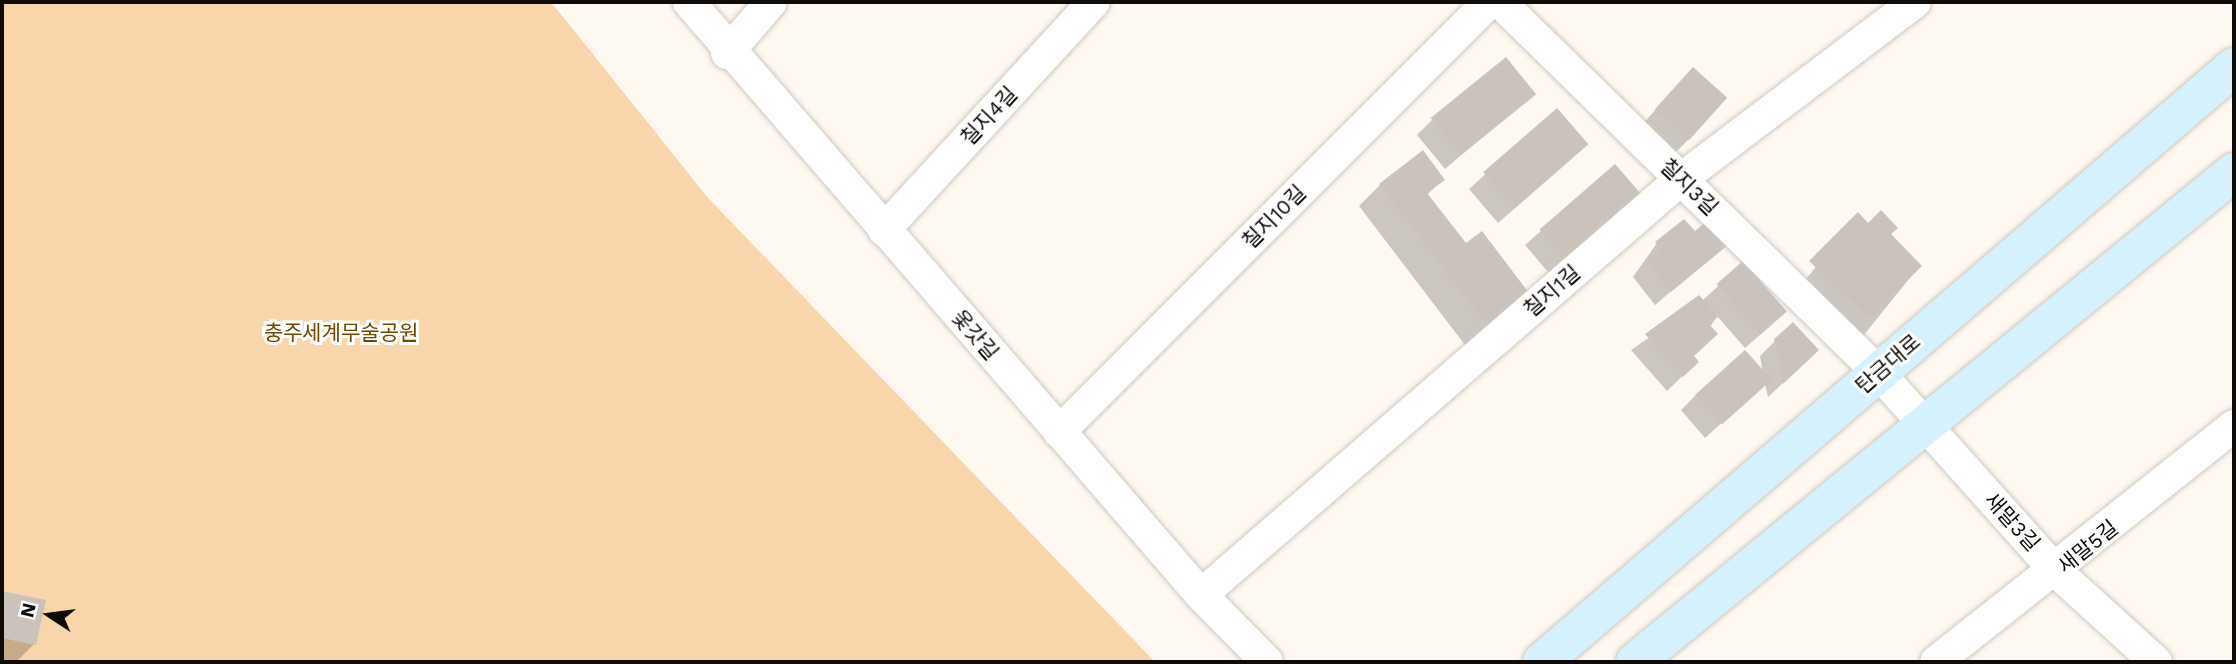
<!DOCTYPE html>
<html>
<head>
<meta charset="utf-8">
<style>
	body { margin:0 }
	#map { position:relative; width:2236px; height:664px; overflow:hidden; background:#fef8f1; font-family:"Work Sans","Noto Sans KR",sans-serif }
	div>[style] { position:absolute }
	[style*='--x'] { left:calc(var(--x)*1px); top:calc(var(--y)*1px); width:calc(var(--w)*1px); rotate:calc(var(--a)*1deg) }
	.green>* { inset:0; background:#f9d5ab }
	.shadow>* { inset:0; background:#0003; transform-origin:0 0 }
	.building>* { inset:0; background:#cbc3bb; transform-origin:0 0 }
	.roads { filter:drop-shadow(0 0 2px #cfc8bf) drop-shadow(0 0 2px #cfc8bf) }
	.street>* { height:32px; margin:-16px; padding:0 16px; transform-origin:16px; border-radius:16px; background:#fff }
	.secondary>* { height:38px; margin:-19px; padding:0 19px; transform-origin:19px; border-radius:19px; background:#d4f1fd }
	span { translate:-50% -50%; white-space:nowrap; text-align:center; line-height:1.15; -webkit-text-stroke:6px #fff; paint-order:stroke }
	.street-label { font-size:21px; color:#0e0b08 }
	.park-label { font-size:21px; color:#714700 }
	.frame { position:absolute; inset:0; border:4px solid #0e0b08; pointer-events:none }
	.north { position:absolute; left:14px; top:580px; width:70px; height:70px; -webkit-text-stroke:5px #fff; paint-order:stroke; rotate:283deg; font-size:19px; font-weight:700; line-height:28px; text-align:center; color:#0e0b08 }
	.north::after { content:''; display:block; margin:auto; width:24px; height:32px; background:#0e0b08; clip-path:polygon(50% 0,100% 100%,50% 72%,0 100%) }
</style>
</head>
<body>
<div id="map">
	<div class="green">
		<div style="clip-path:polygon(2px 2px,551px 2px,709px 199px,1155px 662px,2px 662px)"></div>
	</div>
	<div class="shadow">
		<div style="clip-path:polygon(1678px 84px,1689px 139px,1674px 154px,1642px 125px)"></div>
		<div style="clip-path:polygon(1534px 93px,1445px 169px,1417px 135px,1432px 120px)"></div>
		<div style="clip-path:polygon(1557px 110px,1571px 159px,1498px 223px,1469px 189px)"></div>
		<div style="clip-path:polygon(1615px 166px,1554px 279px,1525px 245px)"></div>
		<div style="clip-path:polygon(1443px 179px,1427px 195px,1505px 314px,1465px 345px,1359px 206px,1380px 185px)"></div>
		<div style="left:1858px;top:215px;width:80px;height:104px;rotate:39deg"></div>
		<div style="clip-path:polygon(1657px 243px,1725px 245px,1655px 305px,1633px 277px)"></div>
		<div style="clip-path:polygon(1743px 263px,1770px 326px,1745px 348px,1717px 316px,1692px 357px,1697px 362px,1667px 391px,1631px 350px,1702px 301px)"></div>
		<div style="clip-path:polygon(1776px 340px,1802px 365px,1768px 397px,1765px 384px,1705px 438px,1681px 410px,1696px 395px,1763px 374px,1760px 356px)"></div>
		<div style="clip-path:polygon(2px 593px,43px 602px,34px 644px,16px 662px,2px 662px)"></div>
	</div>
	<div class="building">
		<div style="left:1506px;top:57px;width:48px;height:97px;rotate:51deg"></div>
		<div style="left:1693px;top:67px;width:46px;height:57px;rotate:42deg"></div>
		<div style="left:1557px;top:108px;width:48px;height:98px;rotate:49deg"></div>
		<div style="clip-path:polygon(1423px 150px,1445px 180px,1427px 193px,1466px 243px,1482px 231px,1529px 293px,1487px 325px,1379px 184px)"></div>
		<div style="left:1615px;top:164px;width:48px;height:100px;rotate:49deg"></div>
		<div style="clip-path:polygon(1881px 210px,1898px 228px,1891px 234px,1922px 266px,1869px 318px,1809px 261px,1858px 212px,1868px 223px)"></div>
		<div style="clip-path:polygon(1684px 219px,1695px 231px,1708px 220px,1728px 245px,1671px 292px,1647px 261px,1661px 249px,1655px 242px)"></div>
		<div style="left:1743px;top:261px;width:67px;height:35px;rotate:49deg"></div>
		<div style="clip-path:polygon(1699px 295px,1718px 317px,1709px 324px,1718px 334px,1694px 356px,1699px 362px,1683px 377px,1645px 334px)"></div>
		<div style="clip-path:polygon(1793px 322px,1819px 350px,1783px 384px,1774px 339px)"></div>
		<div style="left:1745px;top:350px;width:40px;height:67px;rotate:48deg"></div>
		<div style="clip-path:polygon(2px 591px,46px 600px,36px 645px,2px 638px)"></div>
	</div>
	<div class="roads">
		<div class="street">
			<div style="--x:689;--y:2;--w:783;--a:49.19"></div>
			<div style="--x:1201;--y:595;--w:94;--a:45.4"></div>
			<div style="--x:1500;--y:2;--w:529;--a:44.39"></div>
			<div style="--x:1878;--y:372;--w:268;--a:48.2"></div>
			<div style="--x:2057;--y:572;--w:134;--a:42.3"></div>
			<div style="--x:727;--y:53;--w:67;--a:-49.2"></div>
			<div style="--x:884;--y:230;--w:310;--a:-47.4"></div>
			<div style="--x:1059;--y:432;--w:608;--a:-45"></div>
			<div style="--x:1201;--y:595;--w:635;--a:-40.91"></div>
			<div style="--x:1681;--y:179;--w:293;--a:-37.1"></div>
			<div style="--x:1936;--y:662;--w:380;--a:-38.4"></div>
		</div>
		<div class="secondary">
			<div style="--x:1542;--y:662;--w:913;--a:-40.69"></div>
			<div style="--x:1635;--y:662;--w:774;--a:-39.28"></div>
		</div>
	</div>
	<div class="street-label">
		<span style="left:989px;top:116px;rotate:-47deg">칠지4길</span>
		<span style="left:1689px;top:187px;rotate:44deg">칠지3길</span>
		<span style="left:1274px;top:217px;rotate:-45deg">칠지10길</span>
		<span style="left:1552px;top:291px;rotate:-41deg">칠지1길</span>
		<span style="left:975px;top:335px;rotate:49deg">옻갓길</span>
		<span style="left:1888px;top:364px;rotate:-41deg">탄금대로</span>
		<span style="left:2012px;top:522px;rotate:48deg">새말3길</span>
		<span style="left:2088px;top:547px;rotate:-39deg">새말5길</span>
	</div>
	<div class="park-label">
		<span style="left:341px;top:333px">충주세계무술공원</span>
	</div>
	<div class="frame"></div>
	<div class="north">N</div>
</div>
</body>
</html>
